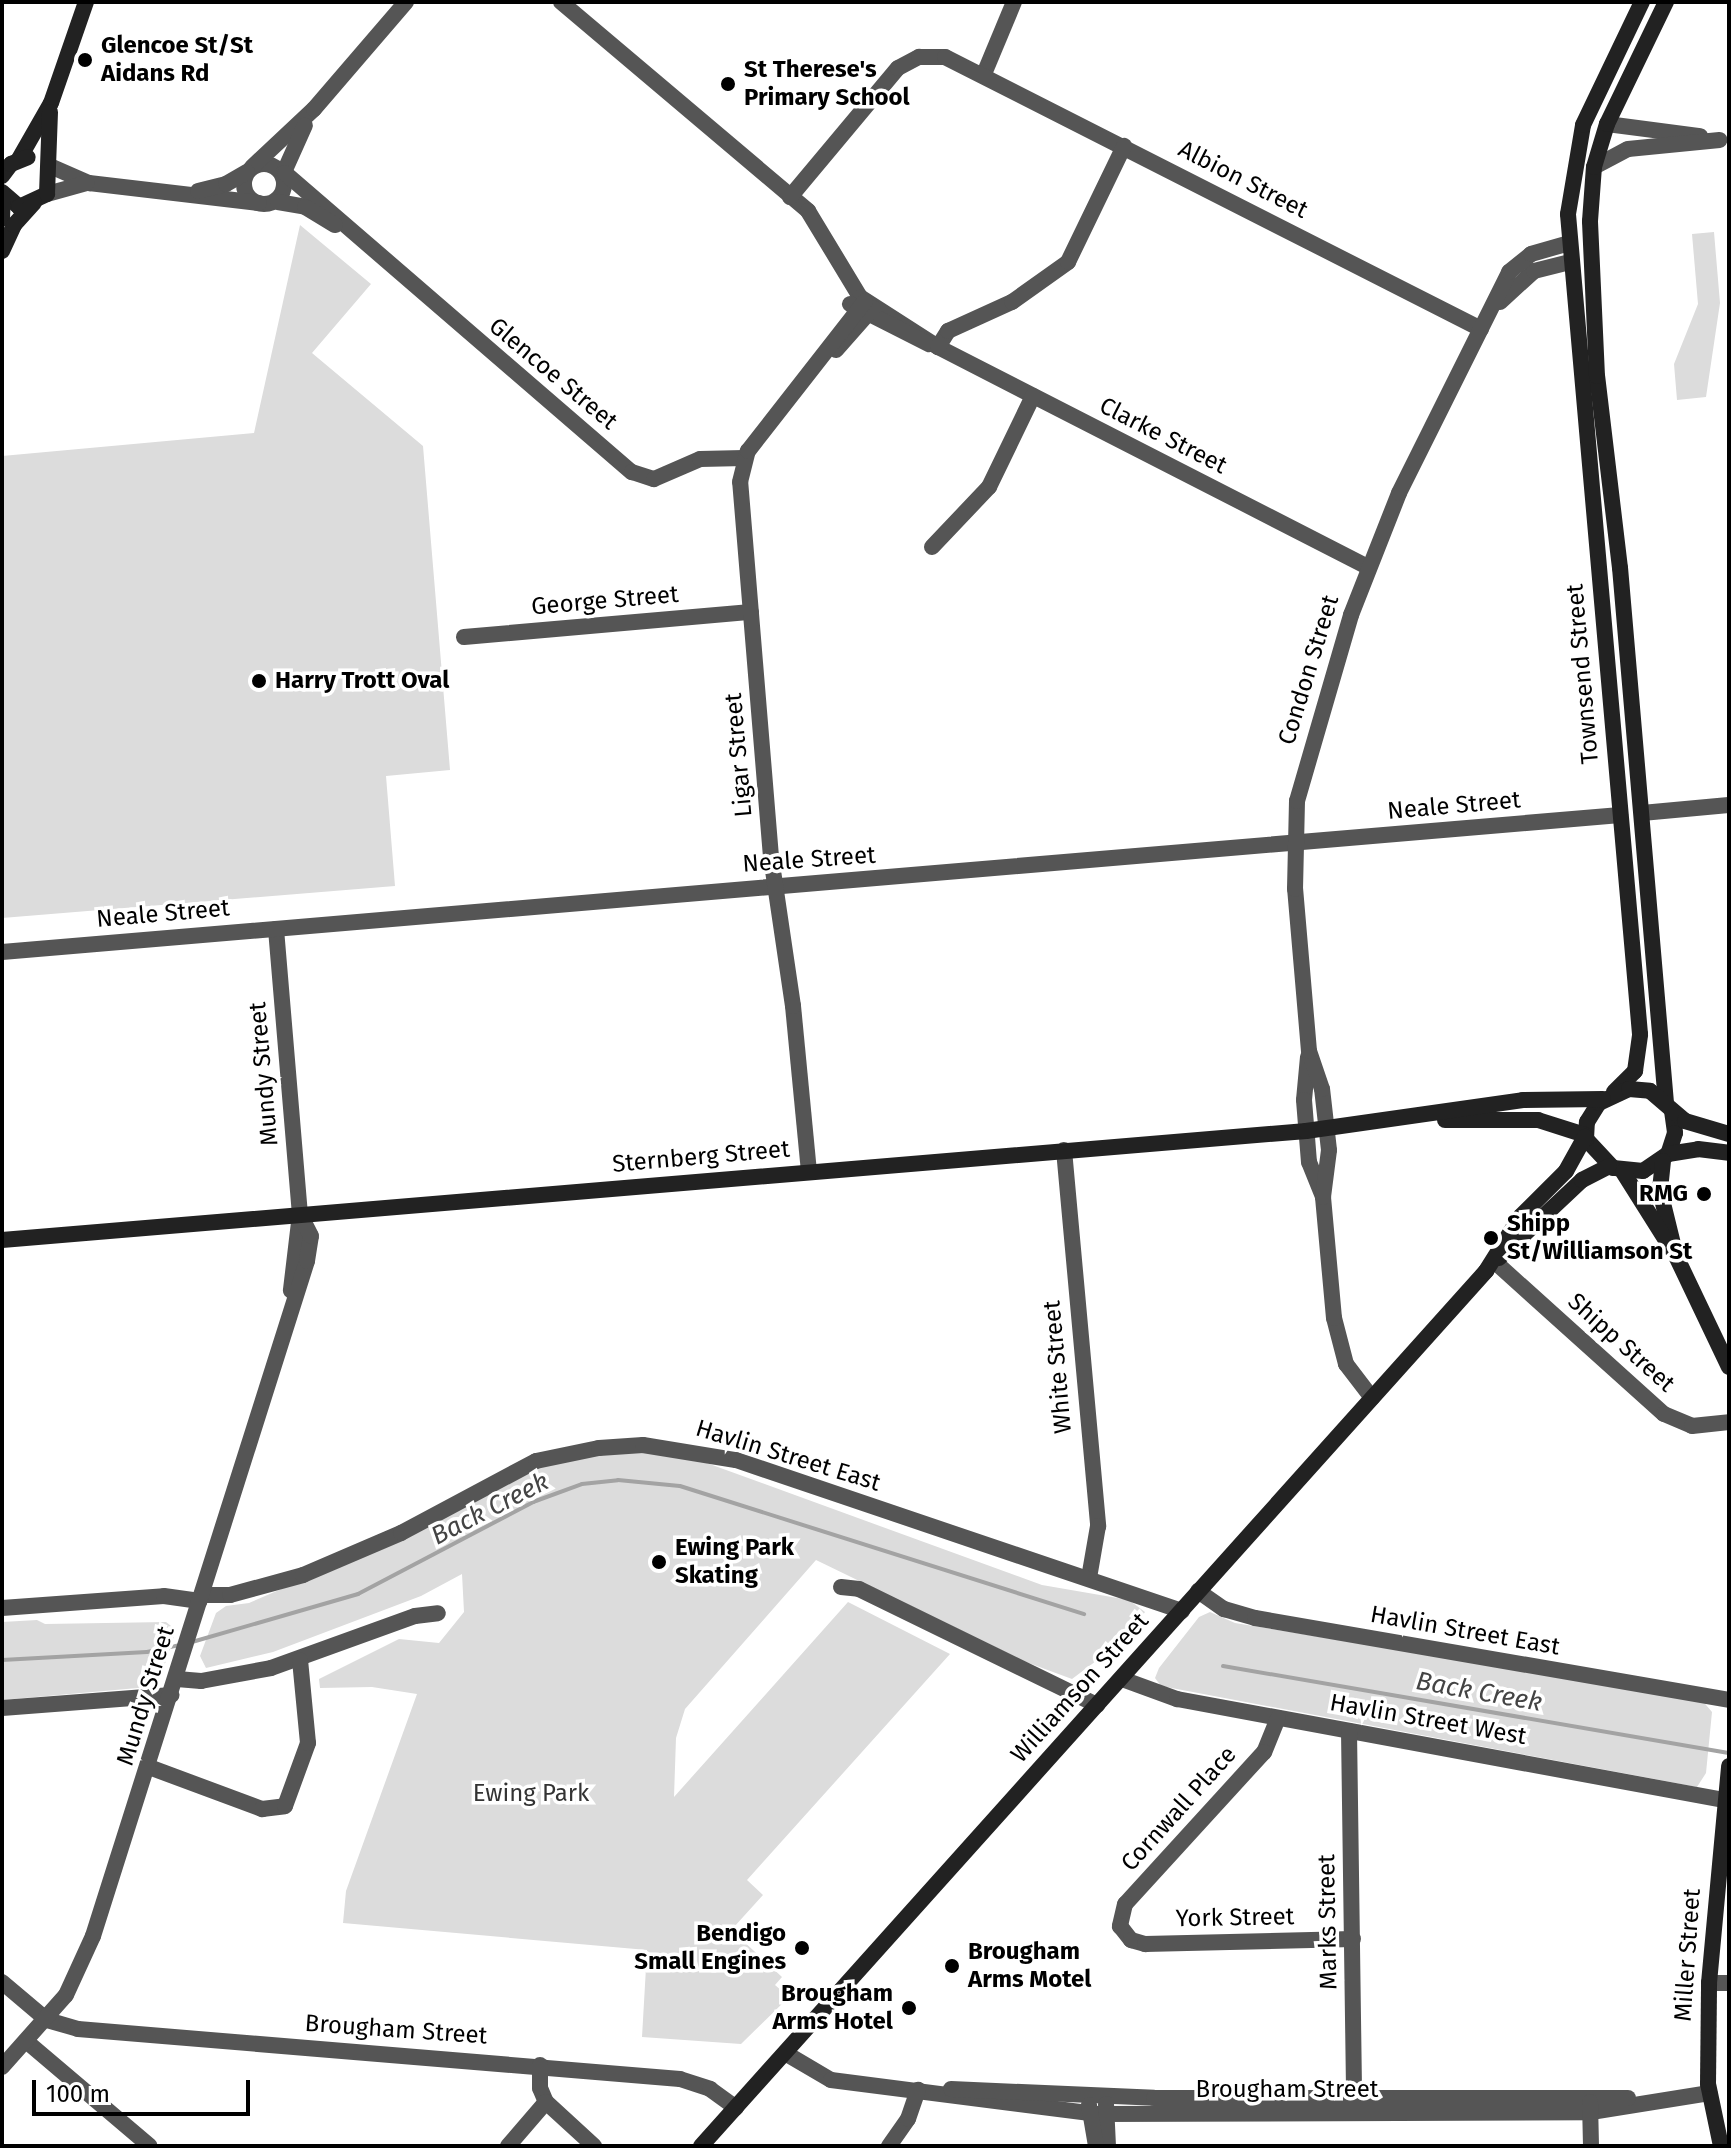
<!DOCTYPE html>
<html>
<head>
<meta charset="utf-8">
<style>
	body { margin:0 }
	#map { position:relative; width:1731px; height:2148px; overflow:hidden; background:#fff; font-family:"Fira Sans",sans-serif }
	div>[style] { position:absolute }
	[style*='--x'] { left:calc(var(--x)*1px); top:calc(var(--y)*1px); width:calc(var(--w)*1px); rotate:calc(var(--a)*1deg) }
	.green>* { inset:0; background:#dcdcdc }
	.stream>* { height:4px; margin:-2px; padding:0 2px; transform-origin:2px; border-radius:2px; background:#a3a3a3 }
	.street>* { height:16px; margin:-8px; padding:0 8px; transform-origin:8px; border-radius:8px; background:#555 }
	.street>.ring { margin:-8px; padding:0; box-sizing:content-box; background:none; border:16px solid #555; border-radius:50% }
	.secondary>* { height:16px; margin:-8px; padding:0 8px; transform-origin:8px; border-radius:8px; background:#222 }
	.dots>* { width:22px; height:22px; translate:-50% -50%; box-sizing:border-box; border:4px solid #fff; border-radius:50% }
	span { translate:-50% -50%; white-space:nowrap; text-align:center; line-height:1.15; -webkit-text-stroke:7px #fff; paint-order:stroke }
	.poi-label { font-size:24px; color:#000; font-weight:700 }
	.left { translate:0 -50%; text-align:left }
	.right { translate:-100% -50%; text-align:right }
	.street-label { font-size:24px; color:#000 }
	.park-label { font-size:24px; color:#333 }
	.water-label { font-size:26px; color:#444; font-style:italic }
	.frame { position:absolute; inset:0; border:4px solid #000; pointer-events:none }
	.scale { position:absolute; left:32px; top:2080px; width:218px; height:36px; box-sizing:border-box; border:4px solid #000; border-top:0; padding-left:10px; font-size:24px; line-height:28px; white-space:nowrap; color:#000; -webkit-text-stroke:6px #fff; paint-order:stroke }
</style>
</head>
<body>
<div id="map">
	<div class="green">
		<div style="clip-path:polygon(300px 225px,371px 284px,312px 353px,423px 446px,450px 770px,386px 776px,395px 886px,2px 918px,2px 456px,254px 433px)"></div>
		<div style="clip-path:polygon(1714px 232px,1720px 303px,1706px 397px,1677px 400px,1674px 364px,1698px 304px,1692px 234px)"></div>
		<div style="clip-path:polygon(624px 1448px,693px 1458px,1042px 1585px,1129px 1600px,1145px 1612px,1128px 1637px,1072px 1679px,1026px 1662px,816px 1560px,685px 1709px,676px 1738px,674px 1797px,848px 1602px,950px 1654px,747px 1880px,763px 1895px,724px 1938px,733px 1945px,740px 1938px,782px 1977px,775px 1985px,789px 1997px,741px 2044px,642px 2037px,647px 1950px,343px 1923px,346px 1891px,417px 1694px,372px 1687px,320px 1688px,319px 1679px,399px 1639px,439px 1643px,464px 1612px,462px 1574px,421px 1596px,273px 1652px,206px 1668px,200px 1656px,216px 1613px,226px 1606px,249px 1603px,391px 1542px,538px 1464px)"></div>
		<div style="clip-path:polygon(1210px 1612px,1235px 1623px,1701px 1699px,1712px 1712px,1706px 1773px,1697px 1787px,1161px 1686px,1155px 1678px,1159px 1668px,1199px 1617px)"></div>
		<div style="clip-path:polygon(37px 1620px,45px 1624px,166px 1622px,176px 1630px,163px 1670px,149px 1687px,2px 1700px,2px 1622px)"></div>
	</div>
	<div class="stream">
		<div style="--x:192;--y:1642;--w:173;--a:-16.1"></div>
		<div style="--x:358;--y:1594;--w:198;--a:-27.7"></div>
		<div style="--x:533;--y:1502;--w:52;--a:-20.2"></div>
		<div style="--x:582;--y:1484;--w:36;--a:-6"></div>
		<div style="--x:618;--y:1480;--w:62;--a:5.5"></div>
		<div style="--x:680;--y:1486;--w:424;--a:17.6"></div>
		<div style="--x:2;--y:1660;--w:145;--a:-3.2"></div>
		<div style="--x:147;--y:1652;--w:33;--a:-12"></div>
		<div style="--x:1223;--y:1666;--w:513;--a:9.76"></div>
	</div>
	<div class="street">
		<div style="--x:561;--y:2;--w:324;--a:40.2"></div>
		<div style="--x:808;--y:211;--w:100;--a:58.8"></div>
		<div style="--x:860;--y:297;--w:93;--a:32.7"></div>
		<div style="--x:938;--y:347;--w:483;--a:27.1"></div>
		<div style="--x:984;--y:74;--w:78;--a:-67.4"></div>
		<div style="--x:1607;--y:124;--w:94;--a:7.4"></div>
		<div class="ring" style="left:244px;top:164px;width:24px;height:24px"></div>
		<div style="--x:50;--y:166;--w:43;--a:23.6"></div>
		<div style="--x:89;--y:183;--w:171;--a:6.7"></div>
		<div style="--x:252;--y:167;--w:85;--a:-43.1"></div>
		<div style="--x:314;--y:109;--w:141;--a:-49.3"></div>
		<div style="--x:1594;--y:167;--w:38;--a:-28"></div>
		<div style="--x:1628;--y:149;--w:92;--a:-5.6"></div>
		<div style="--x:284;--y:172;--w:51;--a:-65.9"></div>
		<div style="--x:285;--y:173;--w:458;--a:40.8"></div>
		<div style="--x:632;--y:472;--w:23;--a:18"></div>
		<div style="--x:654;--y:479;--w:50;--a:-23.5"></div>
		<div style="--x:700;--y:459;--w:44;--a:-1.3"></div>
		<div style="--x:198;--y:191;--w:29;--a:-14"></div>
		<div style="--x:226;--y:184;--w:24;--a:-30"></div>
		<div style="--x:47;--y:194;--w:41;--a:-15.4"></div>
		<div style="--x:790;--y:197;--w:168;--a:-50.1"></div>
		<div style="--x:898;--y:68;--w:24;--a:-28"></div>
		<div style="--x:919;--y:57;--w:26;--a:0"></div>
		<div style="--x:945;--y:57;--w:601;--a:26.91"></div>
		<div style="--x:278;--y:202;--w:27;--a:10"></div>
		<div style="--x:305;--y:207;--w:35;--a:31"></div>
		<div style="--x:1500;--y:302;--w:46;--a:-42.4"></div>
		<div style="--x:1534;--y:271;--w:37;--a:-14"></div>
		<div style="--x:850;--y:304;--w:89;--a:26.9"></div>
		<div style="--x:938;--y:347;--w:19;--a:-58"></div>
		<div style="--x:948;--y:331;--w:70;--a:-24.4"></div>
		<div style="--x:1012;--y:302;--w:69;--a:-35.5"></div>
		<div style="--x:1068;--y:262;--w:129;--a:-64.2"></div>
		<div style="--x:836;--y:350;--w:56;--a:-48.6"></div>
		<div style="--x:932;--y:547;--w:83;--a:-46.5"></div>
		<div style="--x:989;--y:487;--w:101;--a:-64.2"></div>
		<div style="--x:464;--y:637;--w:288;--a:-5"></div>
		<div style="--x:1642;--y:813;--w:87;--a:-5.3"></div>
		<div style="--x:276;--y:929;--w:286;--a:85.2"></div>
		<div style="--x:300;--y:1214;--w:77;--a:96.8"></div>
		<div style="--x:2;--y:952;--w:1624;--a:-4.84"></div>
		<div style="--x:1308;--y:1057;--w:43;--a:95.3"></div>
		<div style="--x:1304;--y:1100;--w:62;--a:85.4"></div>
		<div style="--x:1309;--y:1162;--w:38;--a:68"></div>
		<div style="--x:1064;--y:1150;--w:378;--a:84.8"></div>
		<div style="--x:1098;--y:1526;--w:53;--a:99.8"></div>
		<div style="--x:809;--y:1172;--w:167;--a:-95.5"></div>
		<div style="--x:793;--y:1006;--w:151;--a:-98.4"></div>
		<div style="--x:771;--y:857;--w:376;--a:-94.7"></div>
		<div style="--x:740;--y:482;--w:32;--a:-76"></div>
		<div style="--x:748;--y:451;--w:190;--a:-52"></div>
		<div style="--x:1495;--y:1262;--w:227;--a:42"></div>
		<div style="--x:1664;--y:1414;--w:30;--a:23"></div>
		<div style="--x:1692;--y:1426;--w:37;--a:-6"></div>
		<div style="--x:1372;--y:1398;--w:43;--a:-127.4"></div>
		<div style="--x:1346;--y:1364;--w:48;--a:-104.6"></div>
		<div style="--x:1334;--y:1318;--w:121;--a:-95.2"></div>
		<div style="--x:1323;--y:1197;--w:47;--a:-82.7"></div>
		<div style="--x:1329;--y:1150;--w:61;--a:-96.5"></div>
		<div style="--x:1322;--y:1089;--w:40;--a:-108.9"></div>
		<div style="--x:1309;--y:1051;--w:163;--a:-94.9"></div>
		<div style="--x:1295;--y:889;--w:88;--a:-88.7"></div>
		<div style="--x:1297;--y:801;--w:194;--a:-73.8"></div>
		<div style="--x:1351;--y:615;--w:131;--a:-68.5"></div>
		<div style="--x:1399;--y:493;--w:247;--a:-63.5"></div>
		<div style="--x:1509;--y:272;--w:28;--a:-39"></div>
		<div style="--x:1531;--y:254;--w:40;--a:-16"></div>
		<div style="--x:841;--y:1587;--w:18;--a:6"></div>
		<div style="--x:859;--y:1589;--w:265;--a:26"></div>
		<div style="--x:1198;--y:1591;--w:32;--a:35"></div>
		<div style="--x:1224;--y:1609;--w:32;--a:16"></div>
		<div style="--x:1255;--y:1618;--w:481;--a:9.8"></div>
		<div style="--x:203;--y:1595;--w:27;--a:0"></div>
		<div style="--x:230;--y:1595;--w:76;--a:-15.3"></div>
		<div style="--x:303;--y:1575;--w:107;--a:-23.2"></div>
		<div style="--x:401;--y:1533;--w:153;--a:-28.1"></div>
		<div style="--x:536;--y:1461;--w:64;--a:-11.7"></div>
		<div style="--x:599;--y:1448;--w:44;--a:-3.9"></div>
		<div style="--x:643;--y:1445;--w:94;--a:9.2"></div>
		<div style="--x:736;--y:1460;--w:471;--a:18.7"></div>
		<div style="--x:2;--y:1608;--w:162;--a:-4.2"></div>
		<div style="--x:164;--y:1596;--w:36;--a:8"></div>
		<div style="--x:177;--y:1679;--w:24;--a:5"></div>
		<div style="--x:201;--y:1681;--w:71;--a:-10.5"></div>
		<div style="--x:271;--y:1668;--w:153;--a:-19.9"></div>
		<div style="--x:415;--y:1616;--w:23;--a:-7"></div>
		<div style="--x:1122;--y:1679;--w:59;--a:20"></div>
		<div style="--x:1177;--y:1699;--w:561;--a:10.47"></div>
		<div style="--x:2;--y:1708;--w:170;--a:-4.4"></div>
		<div style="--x:1278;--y:1718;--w:37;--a:112"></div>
		<div style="--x:1264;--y:1752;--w:206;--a:132.4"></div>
		<div style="--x:1125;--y:1904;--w:23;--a:103"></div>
		<div style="--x:1120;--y:1926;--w:18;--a:52"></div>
		<div style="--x:1131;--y:1940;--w:15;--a:16"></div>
		<div style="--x:1145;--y:1944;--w:208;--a:-1.4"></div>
		<div style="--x:1349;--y:1731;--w:376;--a:89.2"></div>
		<div style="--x:149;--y:1767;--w:121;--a:20.4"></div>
		<div style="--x:262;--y:1809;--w:23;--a:-7"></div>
		<div style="--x:285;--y:1806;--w:67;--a:-69.9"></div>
		<div style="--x:308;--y:1743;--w:83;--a:-95.5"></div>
		<div style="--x:2;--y:1982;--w:59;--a:40.2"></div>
		<div style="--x:47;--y:2020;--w:32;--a:16"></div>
		<div style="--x:78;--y:2029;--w:604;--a:4.75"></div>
		<div style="--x:680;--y:2079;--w:32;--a:18"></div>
		<div style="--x:710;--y:2089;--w:32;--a:36"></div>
		<div style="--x:1709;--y:1983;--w:20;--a:0"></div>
		<div style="--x:26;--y:2041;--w:162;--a:40.3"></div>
		<div style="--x:785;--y:2053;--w:53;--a:30.4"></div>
		<div style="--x:831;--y:2080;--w:269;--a:7.3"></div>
		<div style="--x:1098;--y:2114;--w:493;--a:-0.2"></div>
		<div style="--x:1591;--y:2112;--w:120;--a:-9.1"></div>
		<div style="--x:540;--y:2065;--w:23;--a:90"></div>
		<div style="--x:540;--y:2088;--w:15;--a:67"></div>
		<div style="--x:546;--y:2102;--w:65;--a:42.5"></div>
		<div style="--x:2;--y:2067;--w:96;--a:-48.4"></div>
		<div style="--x:66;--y:1995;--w:65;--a:-65.4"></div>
		<div style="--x:93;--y:1936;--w:708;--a:-72.41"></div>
		<div style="--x:307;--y:1261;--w:25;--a:-81"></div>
		<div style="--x:311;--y:1236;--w:25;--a:-117"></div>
		<div style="--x:951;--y:2089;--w:203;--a:2.5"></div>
		<div style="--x:1154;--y:2098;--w:474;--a:0"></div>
		<div style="--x:1590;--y:2102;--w:44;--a:88.7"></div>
		<div style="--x:1106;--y:2104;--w:42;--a:87.3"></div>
		<div style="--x:1089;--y:2105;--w:42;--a:80.3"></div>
		<div style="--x:508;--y:2146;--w:58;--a:-49.2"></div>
		<div style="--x:889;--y:2146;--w:33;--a:-55"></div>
		<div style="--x:908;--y:2119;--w:31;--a:-71"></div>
	</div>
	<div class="secondary">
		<div style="--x:19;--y:159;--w:64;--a:-60.3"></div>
		<div style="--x:51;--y:103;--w:107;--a:-70.9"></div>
		<div style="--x:2;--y:176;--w:15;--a:-53"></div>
		<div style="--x:11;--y:164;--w:18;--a:-22"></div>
		<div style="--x:2;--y:192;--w:23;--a:41"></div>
		<div style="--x:19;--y:207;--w:31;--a:-25"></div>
		<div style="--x:47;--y:194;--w:82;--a:-87.9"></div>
		<div style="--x:2;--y:219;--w:24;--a:-88"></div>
		<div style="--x:2;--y:251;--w:29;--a:-65"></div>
		<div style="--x:14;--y:225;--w:30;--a:-48"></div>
		<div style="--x:1614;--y:1092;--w:30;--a:-45"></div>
		<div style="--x:1635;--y:1071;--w:37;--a:-82"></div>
		<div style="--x:1640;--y:1034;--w:823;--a:-95.02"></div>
		<div style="--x:1568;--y:214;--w:90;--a:-80.4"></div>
		<div style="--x:1583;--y:125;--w:136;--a:-64.4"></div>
		<div style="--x:1666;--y:1103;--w:537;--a:-94.91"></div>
		<div style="--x:1620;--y:568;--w:193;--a:-96.8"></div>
		<div style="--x:1597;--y:376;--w:155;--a:-92.6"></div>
		<div style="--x:1590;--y:221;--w:54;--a:-85.8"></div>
		<div style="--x:1594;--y:167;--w:45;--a:-73.2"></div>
		<div style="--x:1607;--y:124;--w:136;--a:-64.2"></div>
		<div style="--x:1672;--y:1111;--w:22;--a:82"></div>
		<div style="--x:1675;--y:1133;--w:22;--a:108"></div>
		<div style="--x:1668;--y:1154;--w:30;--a:146"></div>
		<div style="--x:1643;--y:1171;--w:30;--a:-174"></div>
		<div style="--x:1613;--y:1168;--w:40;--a:-133"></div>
		<div style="--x:1586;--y:1139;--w:17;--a:-87"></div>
		<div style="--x:1587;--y:1122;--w:22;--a:-58"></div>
		<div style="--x:1599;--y:1103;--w:33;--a:-25"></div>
		<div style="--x:1629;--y:1089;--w:21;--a:5"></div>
		<div style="--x:1650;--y:1091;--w:46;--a:40.6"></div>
		<div style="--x:1685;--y:1121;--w:46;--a:16.5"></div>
		<div style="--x:1445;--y:1120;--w:93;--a:0"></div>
		<div style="--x:1538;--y:1120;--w:49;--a:17.7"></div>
		<div style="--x:1668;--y:1154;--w:30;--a:-9"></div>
		<div style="--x:1698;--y:1149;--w:31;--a:7"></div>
		<div style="--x:1663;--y:1161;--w:30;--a:96"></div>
		<div style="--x:1660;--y:1191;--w:67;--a:76.2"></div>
		<div style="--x:1623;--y:1172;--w:99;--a:57.8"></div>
		<div style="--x:1676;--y:1256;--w:123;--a:64.5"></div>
		<div style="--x:2;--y:1240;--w:1309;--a:-4.78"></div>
		<div style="--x:1306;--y:1131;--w:219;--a:-8.1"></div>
		<div style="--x:1523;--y:1100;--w:80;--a:-0.7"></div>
		<div style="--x:1499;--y:1258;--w:114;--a:-43.2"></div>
		<div style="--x:1582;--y:1180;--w:30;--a:-27"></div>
		<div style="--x:701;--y:2146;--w:1176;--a:-48.1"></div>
		<div style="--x:1486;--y:1271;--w:64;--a:-57.8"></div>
		<div style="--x:1520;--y:1217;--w:65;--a:-45"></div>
		<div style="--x:1566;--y:1171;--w:39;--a:-61"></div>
		<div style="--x:1721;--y:2146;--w:63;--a:-101.8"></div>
		<div style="--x:1708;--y:2084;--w:101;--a:-89.4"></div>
		<div style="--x:1709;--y:1983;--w:218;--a:-84.7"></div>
	</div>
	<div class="dots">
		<div style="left:85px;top:60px;background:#000"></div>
		<div style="left:728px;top:84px;background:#000"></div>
		<div style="left:259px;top:681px;background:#000"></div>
		<div style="left:1704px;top:1194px;background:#000"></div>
		<div style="left:1491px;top:1238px;background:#000"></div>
		<div style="left:659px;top:1562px;background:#000"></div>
		<div style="left:802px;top:1948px;background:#000"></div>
		<div style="left:952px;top:1966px;background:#000"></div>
		<div style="left:909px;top:2008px;background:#000"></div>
	</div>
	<div class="poi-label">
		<span class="left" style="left:101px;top:60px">Glencoe St/St<br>Aidans Rd</span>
		<span class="left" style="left:744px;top:84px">St Therese's<br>Primary School</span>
		<span class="left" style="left:275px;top:681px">Harry Trott Oval</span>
		<span class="right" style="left:1688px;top:1194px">RMG</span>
		<span class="left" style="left:1507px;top:1238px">Shipp<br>St/Williamson St</span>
		<span class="left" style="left:675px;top:1562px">Ewing Park<br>Skating</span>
		<span class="right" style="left:786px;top:1948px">Bendigo<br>Small Engines</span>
		<span class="left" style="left:968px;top:1966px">Brougham<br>Arms Motel</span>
		<span class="right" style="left:893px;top:2008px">Brougham<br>Arms Hotel</span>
	</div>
	<div class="street-label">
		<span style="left:1243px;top:180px;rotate:27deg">Albion Street</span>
		<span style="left:553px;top:374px;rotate:40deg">Glencoe Street</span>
		<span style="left:1163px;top:436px;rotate:27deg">Clarke Street</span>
		<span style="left:605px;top:601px;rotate:-5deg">George Street</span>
		<span style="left:1309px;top:670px;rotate:-73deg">Condon Street</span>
		<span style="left:1583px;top:674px;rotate:-95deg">Townsend Street</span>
		<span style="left:739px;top:755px;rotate:-95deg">Ligar Street</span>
		<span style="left:1454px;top:806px;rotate:-5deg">Neale Street</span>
		<span style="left:809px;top:860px;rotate:-4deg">Neale Street</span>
		<span style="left:163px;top:914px;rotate:-5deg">Neale Street</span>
		<span style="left:264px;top:1074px;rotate:-95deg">Mundy Street</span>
		<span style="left:701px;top:1157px;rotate:-5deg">Sternberg Street</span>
		<span style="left:1621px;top:1343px;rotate:42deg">Shipp Street</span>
		<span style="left:1058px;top:1367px;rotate:-95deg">White Street</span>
		<span style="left:788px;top:1456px;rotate:17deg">Havlin Street East</span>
		<span style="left:1465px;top:1631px;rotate:10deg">Havlin Street East</span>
		<span style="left:1080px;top:1688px;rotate:-48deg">Williamson Street</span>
		<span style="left:146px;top:1696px;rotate:-73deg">Mundy Street</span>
		<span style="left:1428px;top:1720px;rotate:10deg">Havlin Street West</span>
		<span style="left:1179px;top:1809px;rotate:-48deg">Cornwall Place</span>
		<span style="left:1235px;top:1918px;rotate:-1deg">York Street</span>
		<span style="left:1328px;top:1922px;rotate:-91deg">Marks Street</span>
		<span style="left:1688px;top:1955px;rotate:-86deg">Miller Street</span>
		<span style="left:396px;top:2030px;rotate:4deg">Brougham Street</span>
		<span style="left:1287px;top:2090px">Brougham Street</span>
	</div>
	<div class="park-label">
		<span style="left:531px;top:1794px">Ewing Park</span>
	</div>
	<div class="water-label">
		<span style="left:490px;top:1509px;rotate:-27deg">Back Creek</span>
		<span style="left:1479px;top:1692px;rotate:10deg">Back Creek</span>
	</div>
	<div class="frame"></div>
	<div class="scale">100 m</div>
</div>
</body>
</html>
